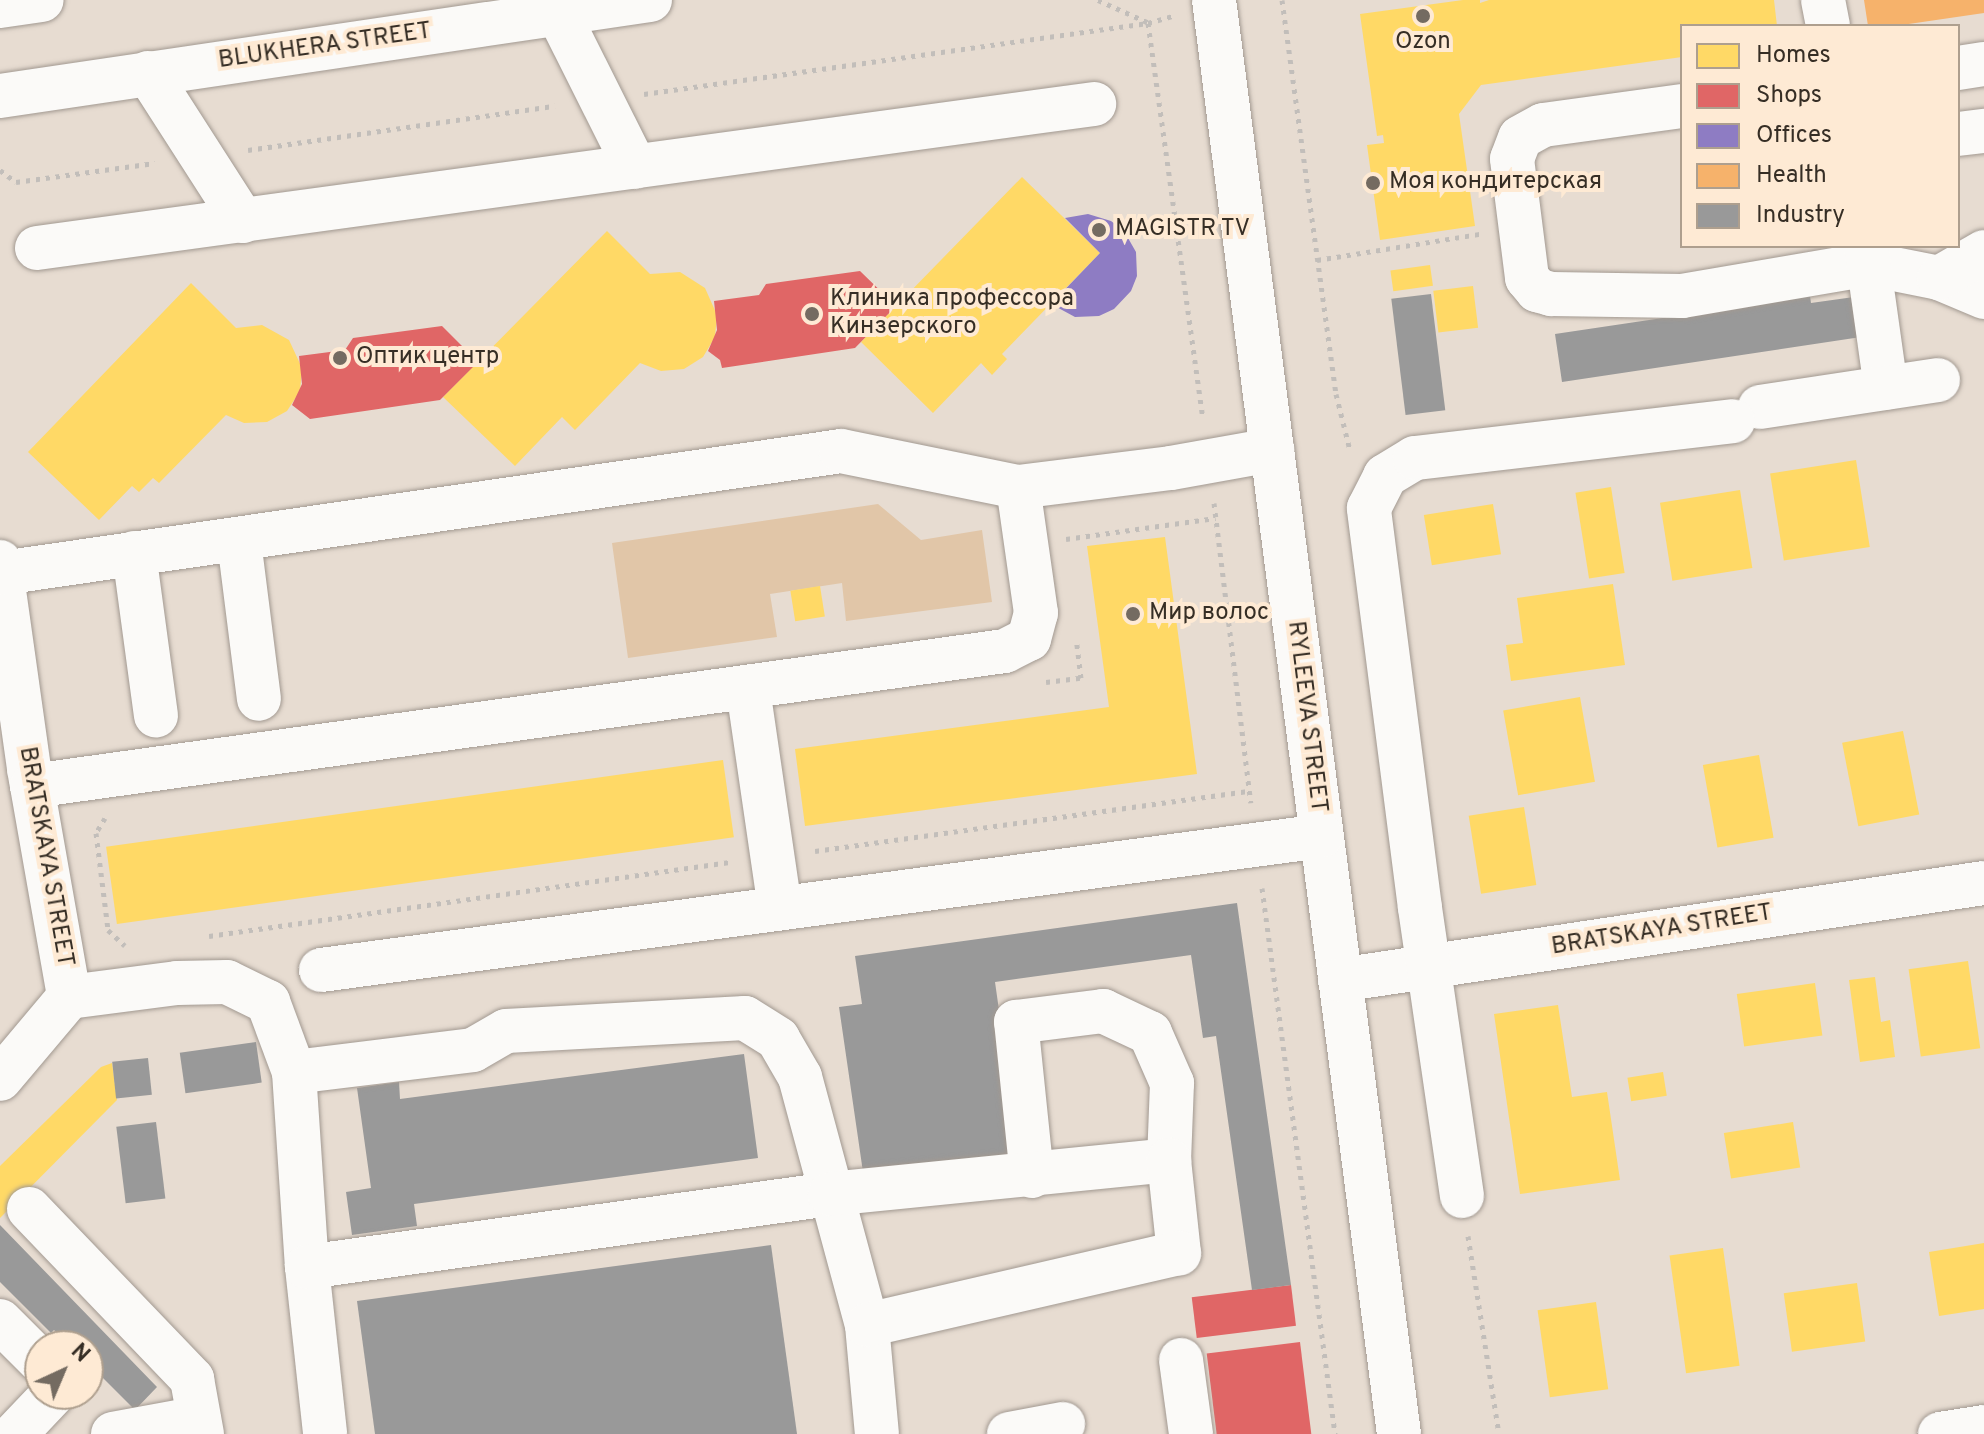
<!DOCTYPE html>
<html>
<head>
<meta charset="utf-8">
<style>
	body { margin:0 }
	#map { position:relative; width:1984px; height:1434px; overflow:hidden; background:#e7dcd1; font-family:Overpass,sans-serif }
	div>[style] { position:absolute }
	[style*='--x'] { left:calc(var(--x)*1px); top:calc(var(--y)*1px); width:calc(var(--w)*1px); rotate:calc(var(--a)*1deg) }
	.green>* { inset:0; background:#e1c6a8 }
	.homes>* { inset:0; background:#ffd966; transform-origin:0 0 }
	.shops>* { inset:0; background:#e06666; transform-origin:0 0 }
	.offices>* { inset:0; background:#8e7cc3 }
	.health>* { inset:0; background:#f6b26b }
	.industry>* { inset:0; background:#999; transform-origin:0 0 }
	.path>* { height:5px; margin-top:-2.5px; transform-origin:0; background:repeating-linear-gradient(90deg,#c2beba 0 4px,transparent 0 10px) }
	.roads { filter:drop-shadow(0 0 2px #a29991) drop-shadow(0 0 2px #a29991) }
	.minor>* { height:44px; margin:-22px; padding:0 22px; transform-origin:22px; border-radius:22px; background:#fbfaf8 }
	.major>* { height:44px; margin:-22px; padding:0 22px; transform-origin:22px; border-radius:22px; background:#fbfaf8 }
	.dots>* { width:22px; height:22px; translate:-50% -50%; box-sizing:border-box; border:4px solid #feead4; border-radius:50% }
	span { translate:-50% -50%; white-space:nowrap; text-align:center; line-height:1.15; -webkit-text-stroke:8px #feead4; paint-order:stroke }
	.poi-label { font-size:24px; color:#362e25 }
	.left { translate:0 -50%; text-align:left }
	.street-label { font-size:24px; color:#362e25 }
	.legend { position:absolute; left:1680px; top:24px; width:280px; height:224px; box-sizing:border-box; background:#feead4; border:2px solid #ae9f8e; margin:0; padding:10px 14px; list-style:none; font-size:24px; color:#362e25 }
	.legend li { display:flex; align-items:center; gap:16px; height:40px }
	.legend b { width:40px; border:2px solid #ae9f8e }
	.north { position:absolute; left:24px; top:1330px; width:80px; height:80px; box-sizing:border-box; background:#feead4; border:2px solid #ae9f8e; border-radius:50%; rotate:44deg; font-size:22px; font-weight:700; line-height:32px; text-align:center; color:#362e25 }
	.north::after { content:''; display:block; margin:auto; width:28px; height:36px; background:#746b61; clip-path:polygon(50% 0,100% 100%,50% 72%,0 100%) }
</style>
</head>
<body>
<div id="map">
	<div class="green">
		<div style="clip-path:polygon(878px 504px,921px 540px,982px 530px,992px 602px,846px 621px,842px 583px,770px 594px,777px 637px,628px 658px,612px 543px)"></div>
	</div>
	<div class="homes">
		<div style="clip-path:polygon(1463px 0,1480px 0,1480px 3px,1489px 0,1774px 0,1777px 26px,1682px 26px,1682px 57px,1481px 85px,1459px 114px,1475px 226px,1380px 240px,1367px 145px,1384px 143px,1383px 135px,1377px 136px,1360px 14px)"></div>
		<div style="clip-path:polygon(1022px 177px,1100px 253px,1002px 354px,1007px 359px,992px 375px,981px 363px,933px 413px,861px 342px)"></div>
		<div style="clip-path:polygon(607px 231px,650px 274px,680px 272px,705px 288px,717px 315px,715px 337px,703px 357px,684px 369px,661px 371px,640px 363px,575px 430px,562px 417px,515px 466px,443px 397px)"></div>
		<div style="left:1430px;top:265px;width:21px;height:40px;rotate:82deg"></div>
		<div style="clip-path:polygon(191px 283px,236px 328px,262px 325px,289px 340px,302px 368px,300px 391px,287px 411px,267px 422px,244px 423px,226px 415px,159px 483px,153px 478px,139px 492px,132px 486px,99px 520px,28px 452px)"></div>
		<div style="left:1473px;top:286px;width:42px;height:40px;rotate:83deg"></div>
		<div style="left:1856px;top:460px;width:88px;height:87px;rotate:81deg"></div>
		<div style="left:1611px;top:487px;width:87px;height:36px;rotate:81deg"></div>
		<div style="left:1740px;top:490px;width:79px;height:81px;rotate:81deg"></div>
		<div style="left:1493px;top:504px;width:51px;height:70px;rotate:81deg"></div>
		<div style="clip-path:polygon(1165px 537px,1197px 774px,805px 826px,795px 749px,1109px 707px,1087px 546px)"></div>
		<div style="clip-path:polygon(1613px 584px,1625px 665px,1511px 681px,1506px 645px,1523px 643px,1517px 598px)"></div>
		<div style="left:820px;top:586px;width:31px;height:30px;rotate:81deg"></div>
		<div style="left:1580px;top:697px;width:86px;height:78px;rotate:80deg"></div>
		<div style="left:1903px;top:731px;width:85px;height:62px;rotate:79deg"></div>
		<div style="left:1759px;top:755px;width:84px;height:57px;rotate:80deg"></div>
		<div style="left:723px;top:760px;width:78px;height:623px;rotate:82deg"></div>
		<div style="left:1524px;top:807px;width:79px;height:56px;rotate:81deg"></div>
		<div style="left:1968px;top:961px;width:88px;height:60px;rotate:82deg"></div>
		<div style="clip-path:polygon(1875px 977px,1881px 1022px,1890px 1020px,1895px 1057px,1860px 1062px,1849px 980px)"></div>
		<div style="left:1815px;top:983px;width:53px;height:79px;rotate:82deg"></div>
		<div style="clip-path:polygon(1558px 1005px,1572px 1097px,1607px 1092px,1620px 1180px,1520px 1194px,1494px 1014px)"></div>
		<div style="clip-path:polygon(112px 1063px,117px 1100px,0 1218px,0 1166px,101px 1067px)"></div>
		<div style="left:1663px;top:1072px;width:24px;height:36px;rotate:81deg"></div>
		<div style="left:1793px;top:1122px;width:46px;height:70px;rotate:81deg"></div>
		<div style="clip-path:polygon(1984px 1243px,1984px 1309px,1939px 1316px,1929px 1252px)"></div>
		<div style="left:1723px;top:1248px;width:119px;height:54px;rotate:82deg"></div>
		<div style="left:1857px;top:1283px;width:59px;height:74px;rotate:82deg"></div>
		<div style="left:1596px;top:1302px;width:88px;height:59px;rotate:82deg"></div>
	</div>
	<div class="shops">
		<div style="clip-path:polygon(860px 271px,896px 306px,855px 348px,722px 368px,720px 360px,708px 351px,717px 330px,714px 301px,759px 295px,766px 284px)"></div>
		<div style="clip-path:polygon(442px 326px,478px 362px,440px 400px,310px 419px,292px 405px,302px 384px,299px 356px,345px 350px,353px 338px)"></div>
		<div style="left:1291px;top:1285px;width:41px;height:100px;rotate:83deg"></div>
		<div style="left:1300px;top:1342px;width:93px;height:94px;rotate:83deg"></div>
	</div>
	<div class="offices">
		<div style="clip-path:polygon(1088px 214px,1111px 221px,1124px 231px,1136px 252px,1137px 276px,1131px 291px,1114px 309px,1099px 316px,1075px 317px,1051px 304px,1100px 253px,1065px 218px)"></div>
	</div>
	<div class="health">
		<div style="clip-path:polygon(1864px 0,1984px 0,1984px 13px,1895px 26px,1868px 26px)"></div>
	</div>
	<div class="industry">
		<div style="left:1431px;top:294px;width:117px;height:40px;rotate:83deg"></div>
		<div style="clip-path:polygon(1810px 296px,1811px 303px,1854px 297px,1861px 337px,1562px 382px,1555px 334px)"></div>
		<div style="clip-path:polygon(1237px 903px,1291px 1285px,1252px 1290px,1216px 1036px,1203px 1038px,1191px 955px,995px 982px,1020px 1158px,864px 1179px,839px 1007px,862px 1004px,855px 956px)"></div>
		<div style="left:256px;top:1042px;width:41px;height:77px;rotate:82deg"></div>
		<div style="clip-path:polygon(744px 1054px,758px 1158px,414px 1204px,417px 1226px,352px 1235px,346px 1192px,371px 1188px,357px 1088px,399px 1082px,400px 1099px)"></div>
		<div style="left:148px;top:1058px;width:37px;height:36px;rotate:84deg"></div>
		<div style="left:156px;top:1122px;width:77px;height:40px;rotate:83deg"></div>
		<div style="clip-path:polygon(0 1225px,157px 1387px,135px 1410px,88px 1363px,88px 1346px,70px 1346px,54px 1330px,51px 1333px,0 1282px)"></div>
		<div style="clip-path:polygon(771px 1245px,797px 1434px,375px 1434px,357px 1301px)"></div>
	</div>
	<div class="path">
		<div style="--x:1098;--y:0;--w:54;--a:24.2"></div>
		<div style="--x:1282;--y:0;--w:398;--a:82.2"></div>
		<div style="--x:1336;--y:394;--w:58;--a:76"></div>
		<div style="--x:1148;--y:23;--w:399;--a:82.1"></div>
		<div style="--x:644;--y:94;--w:509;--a:-8.02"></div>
		<div style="--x:1148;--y:23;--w:25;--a:-16"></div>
		<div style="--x:248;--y:150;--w:310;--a:-8.2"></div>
		<div style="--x:0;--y:170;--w:20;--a:37"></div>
		<div style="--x:16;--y:182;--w:140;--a:-7.8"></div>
		<div style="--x:1317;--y:260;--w:165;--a:-9.1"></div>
		<div style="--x:1214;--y:503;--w:302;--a:83"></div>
		<div style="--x:1066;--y:539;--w:151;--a:-8"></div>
		<div style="--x:1046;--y:682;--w:35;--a:-7"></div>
		<div style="--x:1081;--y:678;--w:38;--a:-97"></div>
		<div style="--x:105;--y:818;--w:17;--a:121"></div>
		<div style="--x:96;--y:833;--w:98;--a:82.9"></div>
		<div style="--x:108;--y:930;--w:23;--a:43"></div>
		<div style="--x:815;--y:851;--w:439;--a:-7.9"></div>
		<div style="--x:1262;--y:888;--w:551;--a:82.38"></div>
		<div style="--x:209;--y:936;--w:526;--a:-8.08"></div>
		<div style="--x:1468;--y:1236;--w:200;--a:81.1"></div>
	</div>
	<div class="roads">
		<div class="minor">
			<div style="--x:1214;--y:0;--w:1446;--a:82.65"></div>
			<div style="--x:1823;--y:0;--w:26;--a:79"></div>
			<div style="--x:558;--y:13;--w:172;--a:63.4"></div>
			<div style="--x:1958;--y:68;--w:26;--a:-9"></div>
			<div style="--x:148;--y:73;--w:176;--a:57.3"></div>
			<div style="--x:1682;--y:106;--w:140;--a:172.2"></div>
			<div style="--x:1543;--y:125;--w:26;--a:151"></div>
			<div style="--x:1520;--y:138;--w:22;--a:111"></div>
			<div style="--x:1512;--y:159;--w:120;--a:82.8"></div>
			<div style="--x:1527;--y:278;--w:16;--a:50"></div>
			<div style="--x:1537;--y:290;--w:15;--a:16"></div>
			<div style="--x:1551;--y:294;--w:131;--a:0.9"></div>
			<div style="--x:1682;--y:296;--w:190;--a:-9.7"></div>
			<div style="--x:1869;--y:264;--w:71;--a:11.3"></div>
			<div style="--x:1939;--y:278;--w:49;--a:22.9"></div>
			<div style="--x:1958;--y:134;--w:26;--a:-7"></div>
			<div style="--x:1866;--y:246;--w:143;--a:82"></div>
			<div style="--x:37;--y:248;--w:1067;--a:-7.76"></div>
			<div style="--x:1939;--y:278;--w:52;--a:-30"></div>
			<div style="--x:1760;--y:407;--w:180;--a:-8.6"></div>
			<div style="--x:239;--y:541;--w:159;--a:82.8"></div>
			<div style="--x:134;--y:553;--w:164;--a:82.3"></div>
			<div style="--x:0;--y:562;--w:209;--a:82"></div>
			<div style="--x:29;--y:769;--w:231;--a:80"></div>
			<div style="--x:69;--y:997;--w:107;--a:130.1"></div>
			<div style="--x:2;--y:573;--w:848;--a:-8.27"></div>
			<div style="--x:841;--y:451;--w:181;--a:11.5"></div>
			<div style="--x:748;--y:689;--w:221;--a:81.7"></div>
			<div style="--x:32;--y:786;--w:982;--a:-7.9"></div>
			<div style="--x:1005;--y:651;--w:27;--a:-27"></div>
			<div style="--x:1029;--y:639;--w:27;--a:-75"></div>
			<div style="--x:1036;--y:613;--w:127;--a:-98.1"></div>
			<div style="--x:1018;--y:487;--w:154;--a:-7.1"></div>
			<div style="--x:1171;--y:468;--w:103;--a:-10.1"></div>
			<div style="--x:321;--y:970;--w:1009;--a:-7.63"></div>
			<div style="--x:1340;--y:980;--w:651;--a:-8.57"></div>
			<div style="--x:69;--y:997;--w:109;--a:-7.4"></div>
			<div style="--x:177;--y:983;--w:50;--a:-1.1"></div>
			<div style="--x:227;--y:982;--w:46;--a:26"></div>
			<div style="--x:268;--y:1002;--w:75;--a:69.6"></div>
			<div style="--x:294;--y:1072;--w:195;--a:86.2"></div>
			<div style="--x:307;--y:1267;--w:168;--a:83.8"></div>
			<div style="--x:294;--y:1072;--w:180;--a:-7"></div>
			<div style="--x:473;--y:1050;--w:38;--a:-30"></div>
			<div style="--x:506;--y:1031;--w:239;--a:-3.1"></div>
			<div style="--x:745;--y:1018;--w:39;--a:32"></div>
			<div style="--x:778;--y:1039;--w:44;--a:59.9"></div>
			<div style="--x:800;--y:1077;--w:257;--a:74.9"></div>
			<div style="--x:867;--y:1325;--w:109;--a:84.8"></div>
			<div style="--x:1032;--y:1176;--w:155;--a:-95.9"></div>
			<div style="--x:1016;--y:1022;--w:88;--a:-7.2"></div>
			<div style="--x:1103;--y:1011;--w:52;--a:25.1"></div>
			<div style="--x:1150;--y:1033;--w:55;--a:66.3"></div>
			<div style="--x:1172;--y:1083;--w:77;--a:92.2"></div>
			<div style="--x:1462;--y:1196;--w:291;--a:-98.3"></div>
			<div style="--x:1420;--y:908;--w:403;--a:-97.3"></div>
			<div style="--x:1369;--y:508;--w:36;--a:-63"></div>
			<div style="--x:1385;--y:476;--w:35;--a:-31"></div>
			<div style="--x:1415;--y:458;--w:320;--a:-6.6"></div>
			<div style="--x:29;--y:1209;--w:236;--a:46.2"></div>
			<div style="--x:192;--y:1379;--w:56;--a:79.7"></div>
			<div style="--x:307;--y:1267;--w:528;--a:-7.95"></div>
			<div style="--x:830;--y:1194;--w:341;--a:-5.7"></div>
			<div style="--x:1169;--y:1160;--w:94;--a:83.9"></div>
			<div style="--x:1179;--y:1253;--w:320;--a:167"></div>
			<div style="--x:0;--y:1321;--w:57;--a:45"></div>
			<div style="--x:1181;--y:1360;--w:75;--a:82.3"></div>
			<div style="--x:15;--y:1434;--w:55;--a:-46.5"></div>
			<div style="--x:113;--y:1434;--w:87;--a:-10.5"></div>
			<div style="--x:1009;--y:1434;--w:55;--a:-10.5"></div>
			<div style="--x:1940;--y:1434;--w:45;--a:-9"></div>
		</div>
		<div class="major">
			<div style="--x:0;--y:6;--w:42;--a:-8.1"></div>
			<div style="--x:0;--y:96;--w:657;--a:-8.4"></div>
		</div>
	</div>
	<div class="dots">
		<div style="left:1423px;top:16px;background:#746b61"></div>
		<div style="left:1373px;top:183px;background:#746b61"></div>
		<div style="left:1099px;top:230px;background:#746b61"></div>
		<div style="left:812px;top:314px;background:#746b61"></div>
		<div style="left:340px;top:358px;background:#746b61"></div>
		<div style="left:1133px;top:614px;background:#746b61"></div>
	</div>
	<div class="poi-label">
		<span style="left:1423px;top:43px">Ozon</span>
		<span class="left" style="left:1389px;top:183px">Моя кондитерская</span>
		<span class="left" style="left:1115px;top:230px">MAGISTR TV</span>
		<span class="left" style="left:830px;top:314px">Клиника профессора<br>Кинзерского</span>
		<span class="left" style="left:356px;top:358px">Оптик центр</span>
		<span class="left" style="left:1149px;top:614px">Мир волос</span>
	</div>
	<div class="street-label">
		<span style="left:325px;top:47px;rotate:-8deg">BLUKHERA STREET</span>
		<span style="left:1306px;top:717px;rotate:83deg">RYLEEVA STREET</span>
		<span style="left:45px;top:857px;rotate:80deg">BRATSKAYA STREET</span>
		<span style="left:1662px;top:931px;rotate:-9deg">BRATSKAYA STREET</span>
	</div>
	<ul class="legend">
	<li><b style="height:22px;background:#ffd966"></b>Homes</li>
	<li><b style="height:22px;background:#e06666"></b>Shops</li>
	<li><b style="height:22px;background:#8e7cc3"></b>Offices</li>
	<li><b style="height:22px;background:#f6b26b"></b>Health</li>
	<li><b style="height:22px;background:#999"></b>Industry</li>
	</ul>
	<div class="north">N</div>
</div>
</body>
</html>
